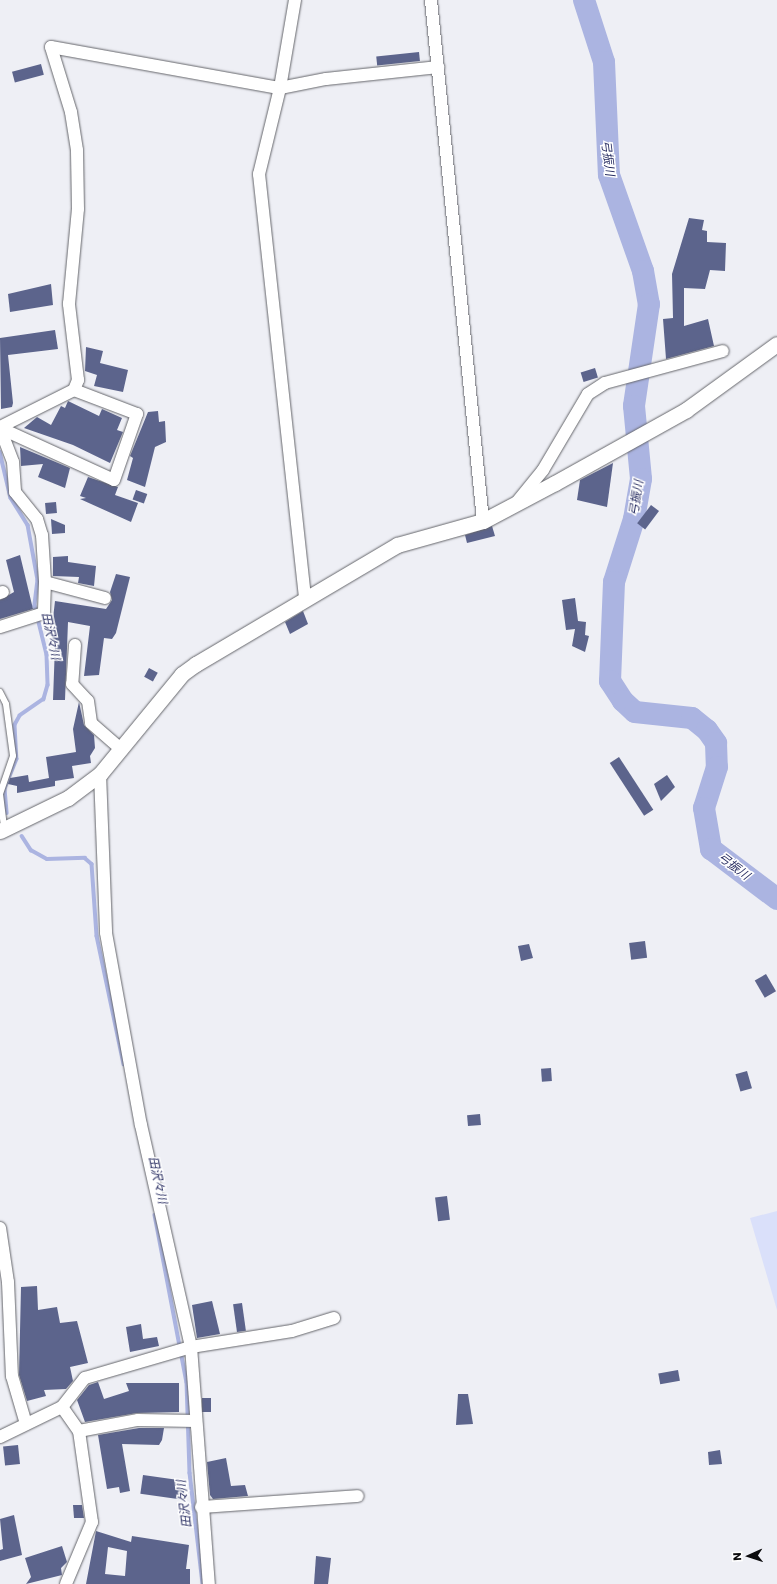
<!DOCTYPE html>
<html>
<head>
<meta charset="utf-8">
<style>
	body { margin:0 }
	#map { position:relative; width:777px; height:1584px; overflow:hidden; background:#eeeff5; font-family:Poppins,"Noto Sans JP",sans-serif }
	div>[style] { position:absolute }
	[style*='--x'] { left:calc(var(--x)*1px); top:calc(var(--y)*1px); width:calc(var(--w)*1px); rotate:calc(var(--a)*1deg) }
	.green>* { inset:0; background:#dae0fa }
	.stream>* { height:3.5px; margin:-1.75px; padding:0 1.75px; transform-origin:1.75px; border-radius:1.75px; background:#abb4e1 }
	.river>* { height:22px; margin:-11px; padding:0 11px; transform-origin:11px; border-radius:11px; background:#abb4e1 }
	.building>* { inset:0; background:#5c648c; transform-origin:0 0 }
	.roads { filter:drop-shadow(0 0 1px #65666b) drop-shadow(0 0 1px #65666b) }
	.service>* { height:6px; margin:-3px; padding:0 3px; transform-origin:3px; border-radius:3px; background:#fff }
	.minor>* { height:12px; margin:-6px; padding:0 6px; transform-origin:6px; border-radius:6px; background:#fff }
	.tertiary>* { height:15px; margin:-7.5px; padding:0 7.5px; transform-origin:7.5px; border-radius:7.5px; background:#fff }
	span { translate:-50% -50%; white-space:nowrap; text-align:center; line-height:1.15; -webkit-text-stroke:3px #fff; paint-order:stroke }
	.water-label { font-size:12px; color:#262b60; font-style:italic }
	.north { position:absolute; left:729px; top:1536px; width:40px; height:40px; -webkit-text-stroke:3px #fff; paint-order:stroke; rotate:267deg; font-size:11px; font-weight:700; line-height:16px; text-align:center; color:#0c0c0e }
	.north::after { content:''; display:block; margin:auto; width:14px; height:18px; background:#0c0c0e; clip-path:polygon(50% 0,100% 100%,50% 72%,0 100%) }
</style>
</head>
<body>
<div id="map">
	<div class="green">
		<div style="clip-path:polygon(777px 1211px,777px 1310px,750px 1218px)"></div>
	</div>
	<div class="stream">
		<div style="--x:0;--y:452;--w:47;--a:76.6"></div>
		<div style="--x:11;--y:498;--w:32;--a:58"></div>
		<div style="--x:28;--y:525;--w:56;--a:79.7"></div>
		<div style="--x:38;--y:580;--w:26;--a:97"></div>
		<div style="--x:35;--y:606;--w:50;--a:76.2"></div>
		<div style="--x:47;--y:655;--w:30;--a:88"></div>
		<div style="--x:48;--y:685;--w:15;--a:106"></div>
		<div style="--x:44;--y:699;--w:29;--a:145"></div>
		<div style="--x:20;--y:716;--w:10;--a:119"></div>
		<div style="--x:15;--y:725;--w:34;--a:87"></div>
		<div style="--x:17;--y:759;--w:32;--a:112"></div>
		<div style="--x:5;--y:789;--w:24;--a:85"></div>
		<div style="--x:22;--y:836;--w:17;--a:57"></div>
		<div style="--x:31;--y:850;--w:18;--a:29"></div>
		<div style="--x:47;--y:859;--w:38;--a:-2"></div>
		<div style="--x:85;--y:858;--w:9;--a:41"></div>
		<div style="--x:92;--y:864;--w:72;--a:86"></div>
		<div style="--x:97;--y:936;--w:131;--a:78.1"></div>
		<div style="--x:155;--y:1215;--w:170;--a:79.2"></div>
		<div style="--x:187;--y:1382;--w:91;--a:88.1"></div>
		<div style="--x:190;--y:1473;--w:112;--a:83.3"></div>
	</div>
	<div class="river">
		<div style="--x:584;--y:0;--w:65;--a:72.1"></div>
		<div style="--x:604;--y:62;--w:113;--a:87.5"></div>
		<div style="--x:609;--y:175;--w:102;--a:70.5"></div>
		<div style="--x:643;--y:271;--w:34;--a:80"></div>
		<div style="--x:649;--y:304;--w:103;--a:98.4"></div>
		<div style="--x:634;--y:406;--w:73;--a:84.5"></div>
		<div style="--x:641;--y:479;--w:41;--a:99.9"></div>
		<div style="--x:634;--y:519;--w:66;--a:107.6"></div>
		<div style="--x:614;--y:582;--w:99;--a:92.3"></div>
		<div style="--x:610;--y:681;--w:24;--a:57"></div>
		<div style="--x:623;--y:701;--w:16;--a:43"></div>
		<div style="--x:635;--y:712;--w:57;--a:6"></div>
		<div style="--x:692;--y:718;--w:19;--a:39"></div>
		<div style="--x:707;--y:730;--w:16;--a:55"></div>
		<div style="--x:716;--y:743;--w:24;--a:88"></div>
		<div style="--x:717;--y:767;--w:43;--a:107.6"></div>
		<div style="--x:704;--y:808;--w:42;--a:80.3"></div>
		<div style="--x:711;--y:849;--w:83;--a:37.1"></div>
	</div>
	<div class="building">
		<div style="left:419px;top:52px;width:9px;height:43px;rotate:84deg"></div>
		<div style="left:41px;top:64px;width:11px;height:30px;rotate:75deg"></div>
		<div style="clip-path:polygon(689px 218px,704px 220px,702px 230px,707px 231px,707px 242px,726px 243px,725px 271px,710px 270px,705px 289px,684px 288px,684px 326px,708px 319px,714px 346px,666px 359px,663px 319px,673px 318px,672px 274px)"></div>
		<div style="clip-path:polygon(51px 284px,53px 305px,10px 312px,8px 294px)"></div>
		<div style="clip-path:polygon(55px 330px,58px 349px,8px 355px,13px 403px,12px 407px,1px 409px,0 338px)"></div>
		<div style="clip-path:polygon(86px 347px,103px 351px,100px 363px,128px 370px,123px 392px,94px 386px,97px 375px,85px 371px)"></div>
		<div style="left:595px;top:368px;width:10px;height:15px;rotate:73deg"></div>
		<div style="clip-path:polygon(68px 401px,99px 416px,102px 409px,122px 418px,117px 430px,123px 432px,110px 463px,73px 445px,24px 428px,37px 417px,51px 425px,61px 406px,65px 408px)"></div>
		<div style="clip-path:polygon(158px 411px,159px 422px,165px 421px,166px 442px,155px 447px,145px 487px,127px 480px,133px 458px,130px 456px,148px 412px)"></div>
		<div style="clip-path:polygon(20px 447px,70px 468px,65px 488px,38px 477px,43px 464px,21px 466px)"></div>
		<div style="clip-path:polygon(613px 463px,607px 507px,577px 500px,580px 480px)"></div>
		<div style="clip-path:polygon(88px 477px,118px 487px,115px 495px,138px 503px,131px 522px,80px 499px,86px 498px,80px 496px)"></div>
		<div style="left:136px;top:490px;width:12px;height:10px;rotate:20deg"></div>
		<div style="left:56px;top:502px;width:11px;height:11px;rotate:85deg"></div>
		<div style="left:651px;top:505px;width:10px;height:23px;rotate:37deg"></div>
		<div style="clip-path:polygon(51px 519px,65px 525px,65px 533px,52px 534px)"></div>
		<div style="clip-path:polygon(492px 526px,495px 536px,467px 543px,465px 535px)"></div>
		<div style="clip-path:polygon(20px 555px,33px 609px,0 619px,0 600px,14px 592px,6px 560px)"></div>
		<div style="clip-path:polygon(68px 556px,68px 562px,96px 566px,94px 586px,78px 583px,79px 577px,53px 576px,53px 557px)"></div>
		<div style="clip-path:polygon(116px 574px,130px 577px,116px 633px,112px 639px,104px 638px,99px 675px,84px 676px,90px 626px,68px 622px,65px 700px,53px 700px,55px 645px,51px 636px,55px 601px,106px 609px,112px 600px,110px 592px)"></div>
		<div style="clip-path:polygon(575px 598px,578px 621px,586px 622px,585px 635px,589px 636px,585px 652px,572px 646px,575px 629px,566px 630px,562px 600px)"></div>
		<div style="clip-path:polygon(303px 611px,308px 624px,290px 634px,285px 622px)"></div>
		<div style="left:149px;top:668px;width:10px;height:10px;rotate:29deg"></div>
		<div style="clip-path:polygon(79px 702px,84px 725px,94px 735px,95px 748px,90px 756px,91px 763px,72px 766px,74px 778px,55px 781px,55px 786px,17px 793px,17px 786px,8px 784px,10px 778px,28px 775px,29px 782px,49px 778px,46px 757px,76px 752px,73px 729px)"></div>
		<div style="left:619px;top:757px;width:63px;height:11px;rotate:57deg"></div>
		<div style="clip-path:polygon(667px 775px,675px 787px,661px 801px,654px 784px)"></div>
		<div style="left:645px;top:941px;width:17px;height:16px;rotate:83deg"></div>
		<div style="clip-path:polygon(529px 944px,533px 958px,521px 961px,518px 946px)"></div>
		<div style="left:766px;top:974px;width:20px;height:13px;rotate:60deg"></div>
		<div style="left:551px;top:1068px;width:13px;height:10px;rotate:86deg"></div>
		<div style="left:747px;top:1071px;width:18px;height:12px;rotate:74deg"></div>
		<div style="left:480px;top:1114px;width:11px;height:13px;rotate:85deg"></div>
		<div style="left:447px;top:1196px;width:24px;height:12px;rotate:83deg"></div>
		<div style="clip-path:polygon(37px 1286px,38px 1310px,57px 1307px,60px 1323px,77px 1321px,88px 1363px,70px 1367px,73px 1381px,66px 1389px,44px 1390px,46px 1396px,27px 1401px,19px 1375px,21px 1287px)"></div>
		<div style="clip-path:polygon(212px 1301px,220px 1334px,197px 1338px,192px 1305px)"></div>
		<div style="left:242px;top:1303px;width:28px;height:9px;rotate:82deg"></div>
		<div style="clip-path:polygon(141px 1324px,143px 1339px,157px 1337px,159px 1346px,130px 1352px,126px 1327px)"></div>
		<div style="left:678px;top:1370px;width:11px;height:20px;rotate:80deg"></div>
		<div style="clip-path:polygon(98px 1382px,104px 1399px,129px 1391px,126px 1383px,179px 1383px,179px 1412px,137px 1413px,85px 1422px,77px 1400px,89px 1385px)"></div>
		<div style="clip-path:polygon(458px 1394px,468px 1394px,473px 1424px,456px 1425px)"></div>
		<div style="left:202px;top:1398px;width:9px;height:14px"></div>
		<div style="clip-path:polygon(139px 1428px,164px 1428px,162px 1440px,159px 1445px,122px 1444px,130px 1491px,120px 1493px,119px 1487px,107px 1489px,98px 1435px)"></div>
		<div style="left:18px;top:1445px;width:19px;height:15px;rotate:84deg"></div>
		<div style="clip-path:polygon(720px 1450px,722px 1464px,709px 1465px,708px 1452px)"></div>
		<div style="clip-path:polygon(226px 1458px,231px 1486px,245px 1485px,248px 1496px,213px 1499px,210px 1495px,207px 1462px)"></div>
		<div style="left:143px;top:1475px;width:43px;height:19px;rotate:8deg"></div>
		<div style="clip-path:polygon(73px 1505px,82px 1505px,84px 1518px,74px 1518px)"></div>
		<div style="clip-path:polygon(14px 1515px,22px 1555px,0 1561px,0 1550px,3px 1549px,0 1519px)"></div>
		<div style="clip-path:polygon(evenodd,96px 1531px,131px 1542px,132px 1536px,189px 1545px,186px 1569px,190px 1569px,190px 1584px,86px 1584px,96px 1531px,108px 1547px,127px 1551px,125px 1576px,105px 1574px,108px 1547px)"></div>
		<div style="clip-path:polygon(62px 1546px,67px 1562px,61px 1568px,62px 1575px,26px 1584px,31px 1577px,25px 1558px)"></div>
		<div style="clip-path:polygon(316px 1556px,331px 1558px,328px 1584px,314px 1584px)"></div>
	</div>
	<div class="roads">
		<div class="service">
			<div style="--x:0;--y:692;--w:13;--a:63"></div>
			<div style="--x:6;--y:704;--w:52;--a:82.3"></div>
			<div style="--x:13;--y:756;--w:40;--a:108.9"></div>
			<div style="--x:0;--y:794;--w:32;--a:83"></div>
		</div>
		<div class="minor">
			<div style="--x:295;--y:0;--w:89;--a:99.7"></div>
			<div style="--x:280;--y:88;--w:89;--a:103.7"></div>
			<div style="--x:259;--y:174;--w:427;--a:83.8"></div>
			<div style="--x:431;--y:0;--w:524;--a:84.3"></div>
			<div style="--x:0;--y:427;--w:83;--a:-26.6"></div>
			<div style="--x:74;--y:390;--w:11;--a:-68"></div>
			<div style="--x:78;--y:380;--w:77;--a:-96.8"></div>
			<div style="--x:69;--y:304;--w:95;--a:-84.6"></div>
			<div style="--x:78;--y:209;--w:59;--a:-91"></div>
			<div style="--x:77;--y:150;--w:38;--a:-99"></div>
			<div style="--x:71;--y:112;--w:68;--a:-107.1"></div>
			<div style="--x:51;--y:47;--w:233;--a:10.2"></div>
			<div style="--x:280;--y:88;--w:47;--a:-11.1"></div>
			<div style="--x:326;--y:79;--w:113;--a:-6.1"></div>
			<div style="--x:0;--y:428;--w:125;--a:24.5"></div>
			<div style="--x:114;--y:480;--w:70;--a:-70.8"></div>
			<div style="--x:137;--y:414;--w:67;--a:-159.1"></div>
			<div style="--x:0;--y:428;--w:36;--a:69"></div>
			<div style="--x:13;--y:462;--w:30;--a:86"></div>
			<div style="--x:15;--y:492;--w:35;--a:51"></div>
			<div style="--x:37;--y:519;--w:17;--a:73"></div>
			<div style="--x:42;--y:535;--w:47;--a:86.3"></div>
			<div style="--x:45;--y:582;--w:31;--a:92"></div>
			<div style="--x:44;--y:613;--w:46;--a:162.3"></div>
			<div style="--x:517;--y:502;--w:41;--a:-50.9"></div>
			<div style="--x:543;--y:470;--w:88;--a:-59.4"></div>
			<div style="--x:588;--y:394;--w:20;--a:-33"></div>
			<div style="--x:605;--y:383;--w:122;--a:-15.2"></div>
			<div style="--x:45;--y:582;--w:62;--a:14.9"></div>
			<div style="--x:0;--y:593;--w:3;--a:-18"></div>
			<div style="--x:75;--y:645;--w:39;--a:94"></div>
			<div style="--x:72;--y:684;--w:23;--a:47"></div>
			<div style="--x:88;--y:701;--w:22;--a:82"></div>
			<div style="--x:91;--y:723;--w:38;--a:41"></div>
			<div style="--x:100;--y:774;--w:159;--a:87.8"></div>
			<div style="--x:106;--y:933;--w:195;--a:79.7"></div>
			<div style="--x:141;--y:1125;--w:228;--a:77.3"></div>
			<div style="--x:191;--y:1347;--w:238;--a:85.7"></div>
			<div style="--x:0;--y:1228;--w:55;--a:81.6"></div>
			<div style="--x:8;--y:1282;--w:94;--a:87.6"></div>
			<div style="--x:12;--y:1376;--w:50;--a:73.7"></div>
			<div style="--x:62;--y:1407;--w:29;--a:55"></div>
			<div style="--x:79;--y:1431;--w:92;--a:81.9"></div>
			<div style="--x:92;--y:1522;--w:67;--a:112.8"></div>
			<div style="--x:79;--y:1431;--w:60;--a:-10.6"></div>
			<div style="--x:138;--y:1420;--w:58;--a:1"></div>
			<div style="--x:0;--y:1437;--w:69;--a:-25.8"></div>
			<div style="--x:62;--y:1407;--w:37;--a:-52"></div>
			<div style="--x:85;--y:1378;--w:110;--a:-16.3"></div>
			<div style="--x:191;--y:1347;--w:102;--a:-9"></div>
			<div style="--x:292;--y:1331;--w:44;--a:-17.2"></div>
			<div style="--x:201;--y:1507;--w:157;--a:-4"></div>
		</div>
		<div class="tertiary">
			<div style="--x:0;--y:831;--w:76;--a:-25.9"></div>
			<div style="--x:68;--y:798;--w:40;--a:-37"></div>
			<div style="--x:100;--y:774;--w:129;--a:-50.6"></div>
			<div style="--x:182;--y:674;--w:17;--a:-36"></div>
			<div style="--x:196;--y:664;--w:234;--a:-30.6"></div>
			<div style="--x:397;--y:545;--w:89;--a:-15.6"></div>
			<div style="--x:483;--y:521;--w:81;--a:-27.8"></div>
			<div style="--x:555;--y:483;--w:150;--a:-29.1"></div>
			<div style="--x:686;--y:410;--w:112;--a:-36"></div>
		</div>
	</div>
	<div class="water-label">
		<span style="left:608px;top:158px;rotate:83deg">弓振川</span>
		<span style="left:636px;top:498px;rotate:-81deg">弓振川</span>
		<span style="left:51px;top:636px;rotate:78deg">田沢々川</span>
		<span style="left:734px;top:866px;rotate:37deg">弓振川</span>
		<span style="left:158px;top:1180px;rotate:78deg">田沢々川</span>
		<span style="left:184px;top:1504px;rotate:-97deg">田沢々川</span>
	</div>
	<div class="north">N</div>
</div>
</body>
</html>
